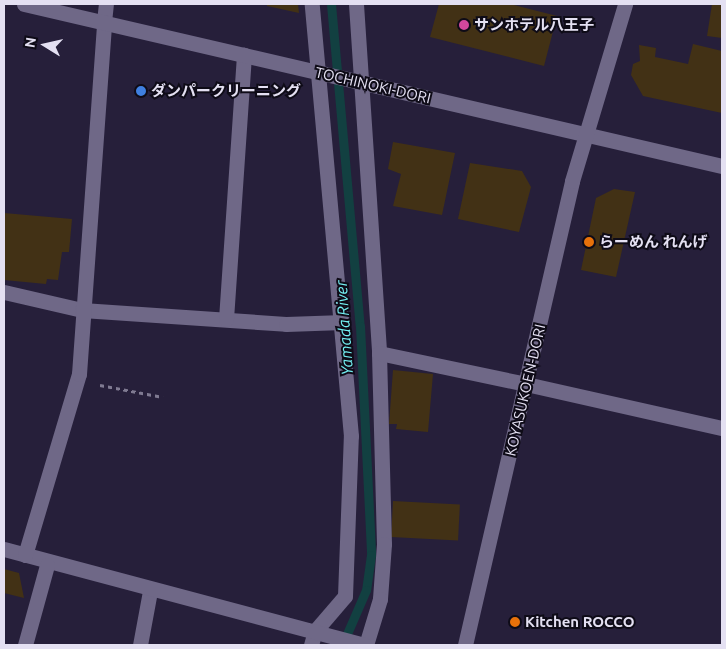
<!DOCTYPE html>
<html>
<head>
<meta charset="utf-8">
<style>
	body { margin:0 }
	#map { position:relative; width:726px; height:649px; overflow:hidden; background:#261f3a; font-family:Ubuntu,"Noto Sans JP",sans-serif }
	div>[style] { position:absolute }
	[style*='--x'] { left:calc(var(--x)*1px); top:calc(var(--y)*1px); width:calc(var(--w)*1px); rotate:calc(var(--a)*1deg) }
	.stream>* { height:9px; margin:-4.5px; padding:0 4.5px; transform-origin:4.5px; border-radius:4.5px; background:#124041 }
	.building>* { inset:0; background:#423115; transform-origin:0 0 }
	.path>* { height:3px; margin-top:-1.5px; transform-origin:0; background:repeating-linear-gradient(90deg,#7f7a91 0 4px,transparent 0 8px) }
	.service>* { height:15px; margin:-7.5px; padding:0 7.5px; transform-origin:7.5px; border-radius:7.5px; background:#6f6887 }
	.minor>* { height:15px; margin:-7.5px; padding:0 7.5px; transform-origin:7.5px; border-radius:7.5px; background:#6f6887 }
	.tertiary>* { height:15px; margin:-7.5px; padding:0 7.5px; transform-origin:7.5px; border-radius:7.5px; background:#6f6887 }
	.dots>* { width:14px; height:14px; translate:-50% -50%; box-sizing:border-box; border:2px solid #0e0b17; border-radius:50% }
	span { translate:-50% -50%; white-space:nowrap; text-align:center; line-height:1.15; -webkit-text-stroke:4px #0e0b17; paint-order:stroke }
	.poi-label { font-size:15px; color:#e4e0f2; font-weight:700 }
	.left { translate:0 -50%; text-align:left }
	.street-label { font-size:15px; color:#e4e0f2 }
	.water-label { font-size:16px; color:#74f0f3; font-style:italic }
	.frame { position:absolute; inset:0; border:5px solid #e4e0f2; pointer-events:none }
	.north { position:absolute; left:20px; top:20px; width:50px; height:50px; -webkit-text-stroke:4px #0e0b17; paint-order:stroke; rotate:280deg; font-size:14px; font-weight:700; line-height:20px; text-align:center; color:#e4e0f2 }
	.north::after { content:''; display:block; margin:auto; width:18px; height:22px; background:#e4e0f2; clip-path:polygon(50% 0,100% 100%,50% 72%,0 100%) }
</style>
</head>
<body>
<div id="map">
	<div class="stream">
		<div style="--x:331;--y:4;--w:323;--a:84.9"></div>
		<div style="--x:360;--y:326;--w:229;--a:87.2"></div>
		<div style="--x:371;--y:555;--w:35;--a:98"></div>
		<div style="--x:366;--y:590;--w:58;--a:113.5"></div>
	</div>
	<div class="building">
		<div style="clip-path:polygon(267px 4px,298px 4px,299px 13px,267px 6px)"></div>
		<div style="clip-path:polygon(439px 4px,510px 4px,557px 16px,544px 66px,430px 37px)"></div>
		<div style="clip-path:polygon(712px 4px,722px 4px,722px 38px,707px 36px)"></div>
		<div style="clip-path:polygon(693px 44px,722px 51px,722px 113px,643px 96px,631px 75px,633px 64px,640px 61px,639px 45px,656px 48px,655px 57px,688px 64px)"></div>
		<div style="clip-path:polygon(393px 142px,455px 153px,442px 215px,393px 206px,401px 174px,388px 169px)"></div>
		<div style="clip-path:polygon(470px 163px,522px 171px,531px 187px,519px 232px,458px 219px)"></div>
		<div style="clip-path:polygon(614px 189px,635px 192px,616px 277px,581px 270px,596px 198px)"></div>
		<div style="clip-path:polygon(4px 213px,72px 219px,69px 252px,62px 252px,58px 280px,47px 279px,46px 284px,4px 280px)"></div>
		<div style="clip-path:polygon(393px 370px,433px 374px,428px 432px,396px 429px,397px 424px,389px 424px)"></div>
		<div style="left:393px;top:501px;width:67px;height:36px;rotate:3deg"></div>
		<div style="clip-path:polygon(4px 569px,19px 573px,24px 598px,4px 593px)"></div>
	</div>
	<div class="path">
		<div style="--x:100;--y:385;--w:64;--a:10.8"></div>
	</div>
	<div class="service">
		<div style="--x:104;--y:22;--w:18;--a:-84"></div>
		<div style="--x:4;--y:292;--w:80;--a:13"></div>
		<div style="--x:82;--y:310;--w:204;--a:3.9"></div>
		<div style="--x:286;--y:324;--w:57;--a:-2"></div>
		<div style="--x:226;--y:319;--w:265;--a:-86.1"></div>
		<div style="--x:526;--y:384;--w:201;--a:12.7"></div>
		<div style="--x:140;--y:645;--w:55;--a:-79.5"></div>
		<div style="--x:311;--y:645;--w:15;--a:-74"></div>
		<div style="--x:315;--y:631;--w:46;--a:-49.4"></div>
		<div style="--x:345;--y:596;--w:160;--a:-87.9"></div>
		<div style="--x:351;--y:436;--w:434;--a:-95.2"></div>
	</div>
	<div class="minor">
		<div style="--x:356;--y:4;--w:350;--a:86.2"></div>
		<div style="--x:379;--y:353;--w:191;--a:88.5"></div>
		<div style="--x:384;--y:544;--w:55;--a:94.2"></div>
		<div style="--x:380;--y:599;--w:48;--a:106.9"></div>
		<div style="--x:379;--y:353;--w:150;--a:11.9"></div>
		<div style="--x:4;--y:549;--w:373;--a:14.9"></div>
		<div style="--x:25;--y:555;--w:189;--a:-73.4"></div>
		<div style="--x:79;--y:374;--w:353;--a:-85.9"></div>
		<div style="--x:25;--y:645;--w:83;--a:-74.6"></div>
	</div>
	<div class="tertiary">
		<div style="--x:24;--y:4;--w:717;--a:13.07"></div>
		<div style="--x:465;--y:645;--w:476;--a:-77"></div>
		<div style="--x:572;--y:181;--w:185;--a:-73.3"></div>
	</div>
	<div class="dots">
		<div style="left:464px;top:25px;background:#d1479c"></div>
		<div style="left:141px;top:91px;background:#3f7fe0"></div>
		<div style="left:589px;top:242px;background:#e8710a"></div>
		<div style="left:515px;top:622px;background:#e8710a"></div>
	</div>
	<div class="poi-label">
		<span class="left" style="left:474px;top:25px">サンホテル八王子</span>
		<span class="left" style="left:151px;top:91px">ダンパークリーニング</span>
		<span class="left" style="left:599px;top:242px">らーめん れんげ</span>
		<span class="left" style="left:525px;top:622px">Kitchen ROCCO</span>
	</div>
	<div class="street-label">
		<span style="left:373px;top:85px;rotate:13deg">TOCHINOKI-DORI</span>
		<span style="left:525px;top:390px;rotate:-77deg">KOYASUKOEN-DORI</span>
	</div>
	<div class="water-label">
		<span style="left:344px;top:328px;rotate:-94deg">Yamada River</span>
	</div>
	<div class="frame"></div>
	<div class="north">N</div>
</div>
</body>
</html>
